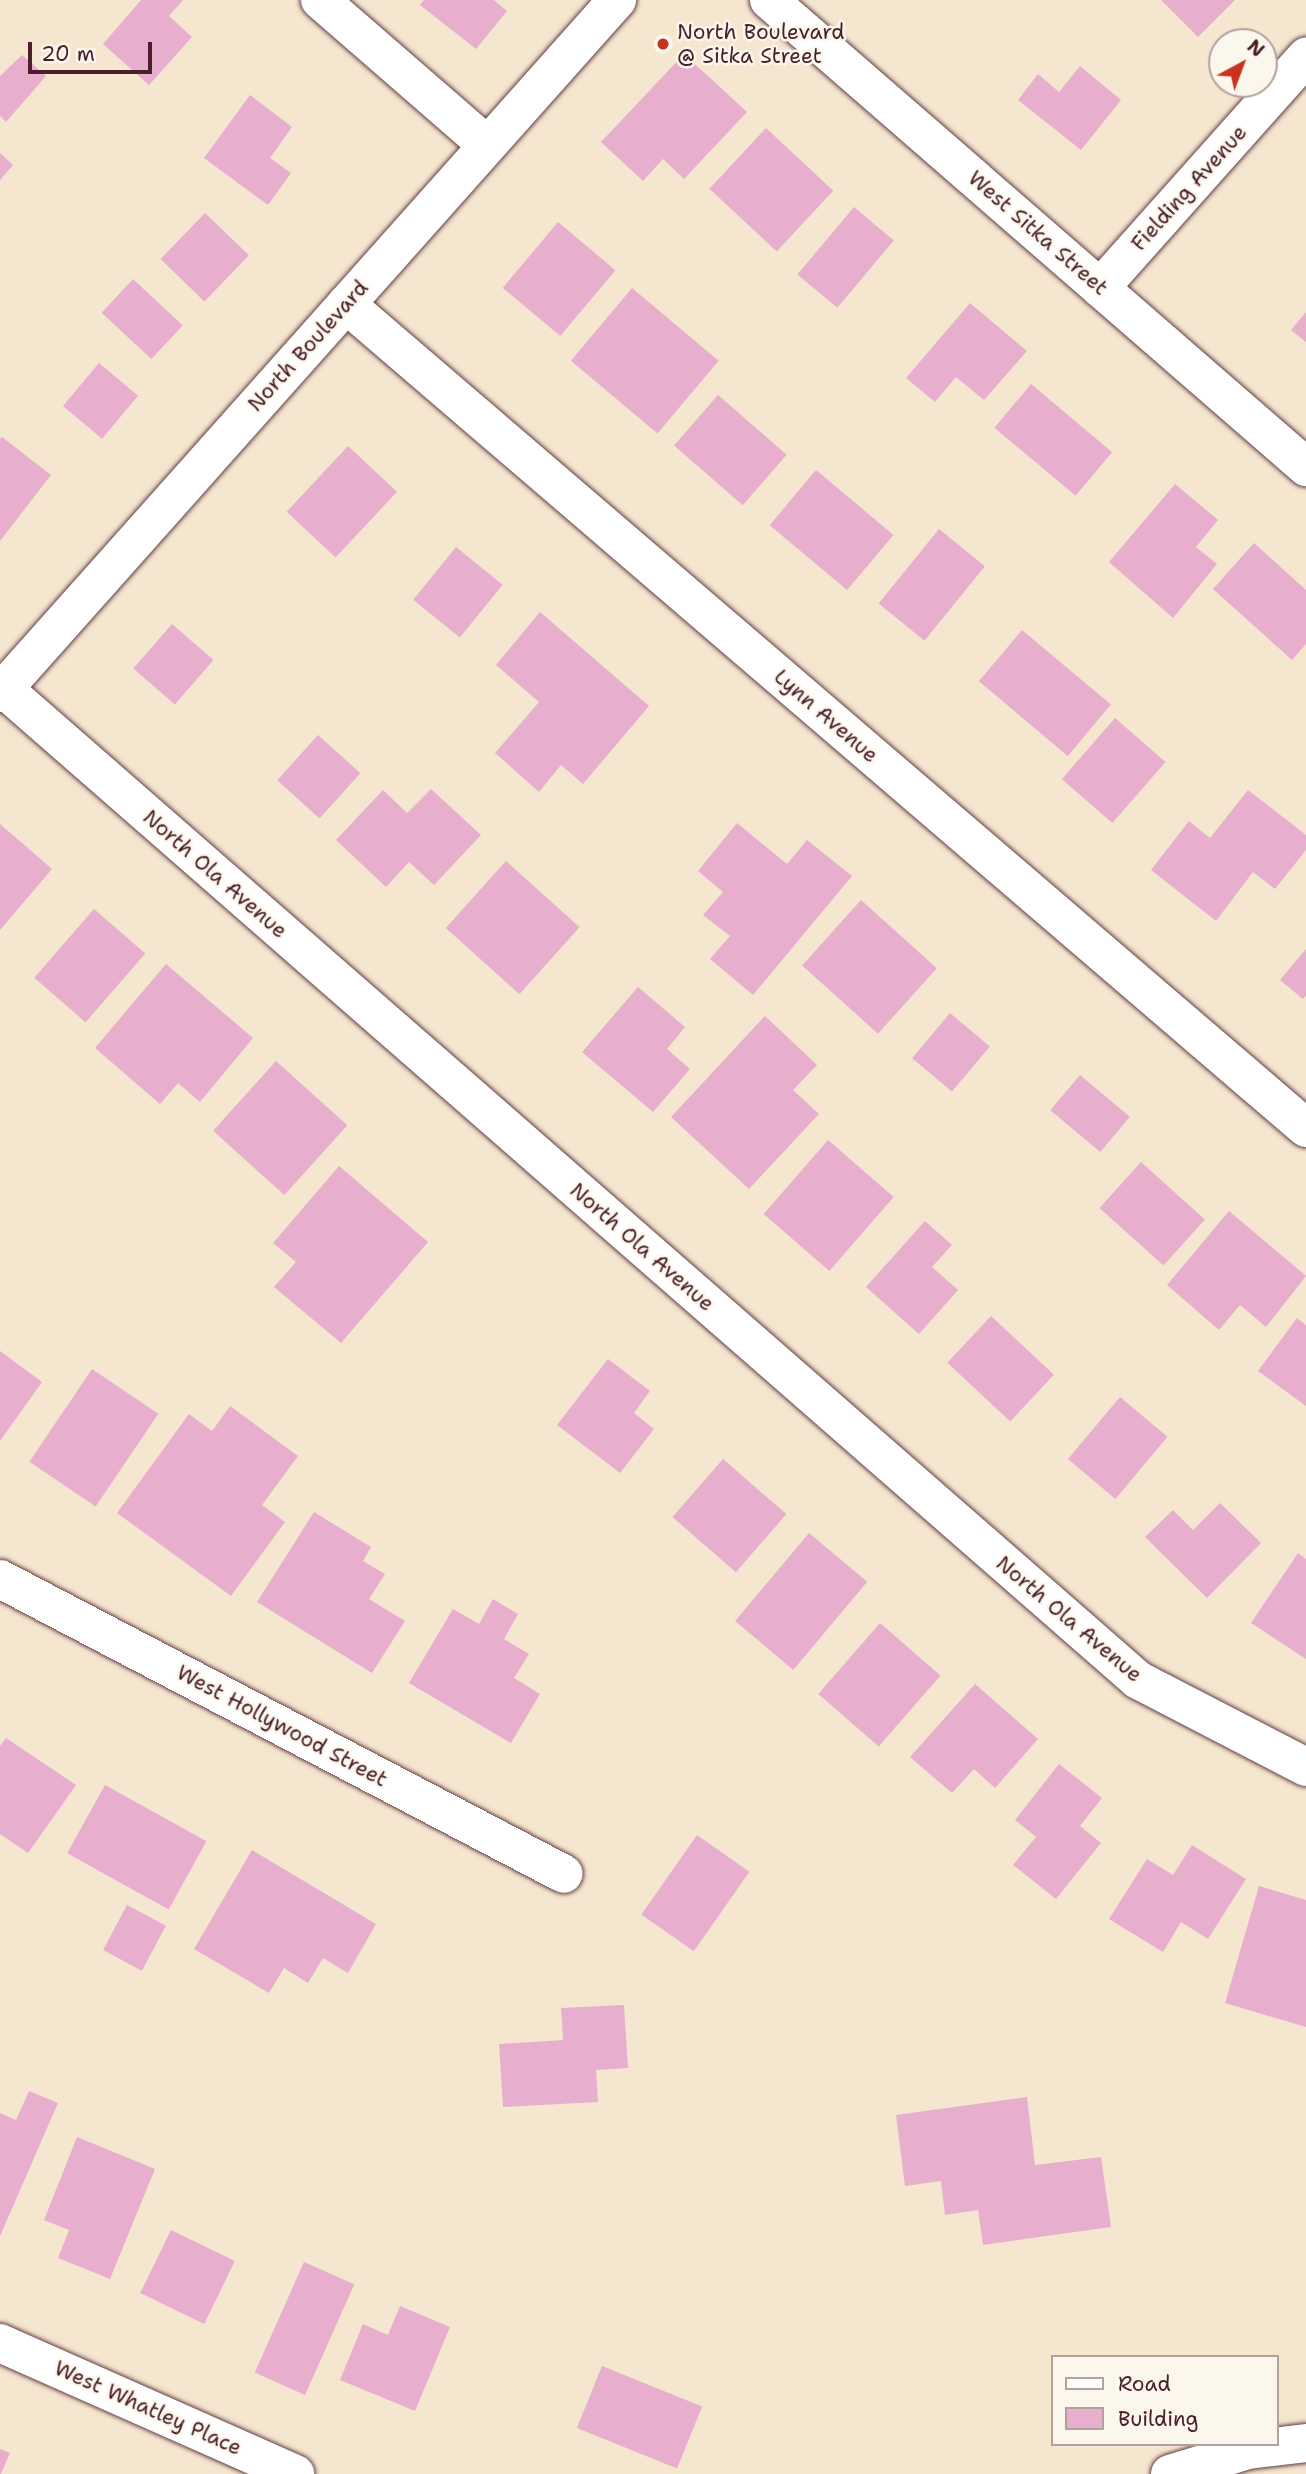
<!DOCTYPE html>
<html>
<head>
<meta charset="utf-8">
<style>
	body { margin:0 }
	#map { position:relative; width:1306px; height:2474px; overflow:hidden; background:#f5e6cf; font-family:"Shantell Sans",sans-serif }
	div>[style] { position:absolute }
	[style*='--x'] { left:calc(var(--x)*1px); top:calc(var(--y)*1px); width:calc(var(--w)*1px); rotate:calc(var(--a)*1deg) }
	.building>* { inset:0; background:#e8aece; transform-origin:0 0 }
	.roads { filter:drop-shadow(0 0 2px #643d44) drop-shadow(0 0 2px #643d44) }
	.minor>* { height:38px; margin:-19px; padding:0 19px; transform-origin:19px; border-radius:19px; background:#fff }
	.dots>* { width:19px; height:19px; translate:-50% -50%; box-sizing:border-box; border:4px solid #fbf7ec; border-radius:50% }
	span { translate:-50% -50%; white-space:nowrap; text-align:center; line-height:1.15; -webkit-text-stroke:5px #fbf7ec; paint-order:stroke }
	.poi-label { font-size:21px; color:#4a1f2b }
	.left { translate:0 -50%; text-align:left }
	.street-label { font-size:21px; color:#4a1f2b }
	.legend { position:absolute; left:1051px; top:2355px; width:228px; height:91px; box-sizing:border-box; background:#fbf7ec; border:2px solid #b4a19f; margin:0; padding:9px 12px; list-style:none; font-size:21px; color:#4a1f2b }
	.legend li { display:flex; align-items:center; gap:14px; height:35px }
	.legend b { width:35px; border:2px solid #b4a19f }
	.north { position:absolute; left:1208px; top:28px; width:70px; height:70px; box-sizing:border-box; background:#fbf7ec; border:2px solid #b4a19f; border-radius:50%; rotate:41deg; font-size:19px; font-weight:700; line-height:28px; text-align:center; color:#4a1f2b }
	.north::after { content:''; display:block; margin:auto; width:24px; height:32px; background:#c8321e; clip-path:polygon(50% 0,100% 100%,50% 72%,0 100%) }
	.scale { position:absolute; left:28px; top:42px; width:124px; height:32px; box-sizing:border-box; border:4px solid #4a1f2b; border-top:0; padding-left:9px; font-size:21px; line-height:24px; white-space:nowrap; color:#4a1f2b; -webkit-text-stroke:5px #fbf7ec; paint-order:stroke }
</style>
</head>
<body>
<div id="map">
	<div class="building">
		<div style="clip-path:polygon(141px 0,183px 0,169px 16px,192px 37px,149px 85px,103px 44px)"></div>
		<div style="clip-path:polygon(424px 0,494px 0,507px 11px,476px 49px,420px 5px)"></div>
		<div style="clip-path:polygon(1161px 0,1235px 0,1198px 37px)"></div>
		<div style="clip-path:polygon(684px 54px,747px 112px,684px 179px,663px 159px,643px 181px,601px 142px)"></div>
		<div style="clip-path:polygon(22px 55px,46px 76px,6px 122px,0 116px,0 76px)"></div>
		<div style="clip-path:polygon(1080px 66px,1121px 100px,1081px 150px,1018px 100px,1038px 74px,1059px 92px)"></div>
		<div style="clip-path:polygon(250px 95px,292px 127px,270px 158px,291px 173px,268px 205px,204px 158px)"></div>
		<div style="left:766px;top:128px;width:92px;height:83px;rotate:43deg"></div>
		<div style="clip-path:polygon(0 153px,13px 165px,0 180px)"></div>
		<div style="left:854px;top:207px;width:52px;height:88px;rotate:40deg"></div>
		<div style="left:205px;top:213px;width:61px;height:64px;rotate:44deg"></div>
		<div style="left:558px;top:222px;width:75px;height:86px;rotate:40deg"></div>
		<div style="left:133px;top:279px;width:68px;height:46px;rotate:43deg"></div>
		<div style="left:632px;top:288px;width:113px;height:95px;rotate:40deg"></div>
		<div style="clip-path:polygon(970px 303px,1027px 351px,984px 400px,956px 377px,935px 402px,906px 378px)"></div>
		<div style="clip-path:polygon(1306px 312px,1306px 342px,1291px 330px)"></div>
		<div style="left:99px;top:363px;width:51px;height:56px;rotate:40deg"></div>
		<div style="left:1031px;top:384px;width:106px;height:57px;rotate:40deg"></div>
		<div style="left:718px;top:395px;width:91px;height:67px;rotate:41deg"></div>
		<div style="clip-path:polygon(2px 437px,51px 475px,0 541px,0 439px)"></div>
		<div style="left:348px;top:446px;width:67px;height:90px;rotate:43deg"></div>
		<div style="left:816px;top:470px;width:101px;height:72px;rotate:40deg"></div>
		<div style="clip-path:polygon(1175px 484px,1218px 520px,1196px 547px,1217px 564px,1173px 618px,1109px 562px)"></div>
		<div style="left:939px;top:529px;width:59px;height:96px;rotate:39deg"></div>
		<div style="clip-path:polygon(1254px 543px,1306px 590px,1306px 644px,1292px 660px,1213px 589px)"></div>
		<div style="left:456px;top:547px;width:60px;height:68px;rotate:39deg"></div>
		<div style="clip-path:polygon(540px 612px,649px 706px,583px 784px,561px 765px,539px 792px,495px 753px,539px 702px,496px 665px)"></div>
		<div style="left:172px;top:624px;width:55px;height:59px;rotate:41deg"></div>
		<div style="left:1022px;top:630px;width:116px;height:67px;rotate:40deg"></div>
		<div style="left:1115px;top:718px;width:67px;height:81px;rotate:41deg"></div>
		<div style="left:318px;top:735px;width:57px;height:61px;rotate:42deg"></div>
		<div style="clip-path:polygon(431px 789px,481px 835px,434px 885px,409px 862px,386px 887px,336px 840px,383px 790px,407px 813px)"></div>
		<div style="clip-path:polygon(1248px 790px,1306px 835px,1306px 850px,1275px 889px,1253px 872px,1216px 921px,1151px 870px,1189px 821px,1210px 838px)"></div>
		<div style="clip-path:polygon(737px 823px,787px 864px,807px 840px,852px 876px,753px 995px,710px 959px,730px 936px,703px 915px,723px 892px,698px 871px)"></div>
		<div style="clip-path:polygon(0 824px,52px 869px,0 930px)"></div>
		<div style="left:506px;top:861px;width:99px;height:90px;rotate:42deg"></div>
		<div style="left:861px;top:900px;width:102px;height:88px;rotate:42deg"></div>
		<div style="left:94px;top:909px;width:68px;height:91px;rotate:41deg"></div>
		<div style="clip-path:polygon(1306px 949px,1306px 996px,1303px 999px,1280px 980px)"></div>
		<div style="clip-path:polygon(166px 964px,253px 1038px,200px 1102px,178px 1083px,160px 1104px,95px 1048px)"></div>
		<div style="clip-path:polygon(638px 987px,685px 1027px,667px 1049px,690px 1069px,653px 1112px,582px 1052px)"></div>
		<div style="left:950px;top:1013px;width:52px;height:59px;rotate:40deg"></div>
		<div style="clip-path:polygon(765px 1016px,817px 1065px,793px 1090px,819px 1114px,749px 1189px,671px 1117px)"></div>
		<div style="left:276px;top:1061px;width:96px;height:94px;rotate:42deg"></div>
		<div style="left:1080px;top:1075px;width:65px;height:46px;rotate:40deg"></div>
		<div style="left:828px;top:1140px;width:87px;height:98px;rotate:41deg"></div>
		<div style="left:1141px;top:1162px;width:86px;height:62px;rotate:42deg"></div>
		<div style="clip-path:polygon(339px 1166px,428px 1242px,341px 1343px,274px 1287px,296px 1262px,273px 1243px)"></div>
		<div style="clip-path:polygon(1229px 1211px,1306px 1276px,1266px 1327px,1240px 1305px,1219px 1330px,1167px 1285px)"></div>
		<div style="clip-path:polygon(925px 1221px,952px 1245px,932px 1267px,958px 1290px,919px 1334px,866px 1287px)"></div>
		<div style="left:991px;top:1316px;width:86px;height:64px;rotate:43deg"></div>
		<div style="clip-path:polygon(1297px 1318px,1306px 1325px,1306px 1406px,1258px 1371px)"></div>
		<div style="clip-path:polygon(0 1351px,42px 1382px,0 1441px)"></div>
		<div style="clip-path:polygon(608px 1359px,650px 1391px,634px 1413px,654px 1429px,620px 1473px,557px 1425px)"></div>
		<div style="left:92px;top:1369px;width:80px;height:112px;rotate:34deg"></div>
		<div style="left:1120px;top:1397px;width:62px;height:81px;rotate:40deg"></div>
		<div style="clip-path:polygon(230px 1406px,298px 1456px,262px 1505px,285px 1522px,231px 1596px,117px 1513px,189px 1414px,212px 1431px)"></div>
		<div style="left:723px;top:1459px;width:84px;height:77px;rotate:41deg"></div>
		<div style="clip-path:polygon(1220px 1503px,1261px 1543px,1207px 1598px,1145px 1537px,1173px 1510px,1193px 1530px)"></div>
		<div style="clip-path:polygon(314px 1512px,371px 1547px,363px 1561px,385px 1574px,369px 1599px,405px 1621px,372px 1673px,257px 1602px)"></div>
		<div style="left:809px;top:1533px;width:76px;height:115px;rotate:40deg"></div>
		<div style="clip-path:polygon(1298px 1553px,1306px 1559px,1306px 1659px,1251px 1623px)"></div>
		<div style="clip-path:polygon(493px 1599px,518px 1614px,504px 1639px,529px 1654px,514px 1678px,540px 1694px,511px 1743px,409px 1683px,453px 1609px,479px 1624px)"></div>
		<div style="left:880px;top:1623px;width:80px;height:94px;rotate:41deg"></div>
		<div style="clip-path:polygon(975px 1684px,1038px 1739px,995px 1788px,974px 1769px,952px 1793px,910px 1757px)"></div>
		<div style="clip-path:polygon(6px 1738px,76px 1785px,28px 1853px,0 1834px,0 1746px)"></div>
		<div style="clip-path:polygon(1059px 1764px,1102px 1798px,1080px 1826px,1101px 1843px,1056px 1899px,1013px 1865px,1036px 1837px,1015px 1820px)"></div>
		<div style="left:105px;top:1785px;width:116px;height:78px;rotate:29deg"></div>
		<div style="left:697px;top:1835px;width:64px;height:97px;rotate:35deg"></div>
		<div style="clip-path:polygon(1192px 1845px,1246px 1879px,1208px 1939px,1181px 1922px,1163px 1952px,1109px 1919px,1147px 1859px,1173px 1875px)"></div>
		<div style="clip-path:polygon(252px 1850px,376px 1924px,348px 1973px,323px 1958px,308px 1983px,284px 1968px,269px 1993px,194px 1949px)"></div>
		<div style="clip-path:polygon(1259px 1886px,1306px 1900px,1306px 2027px,1225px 2003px)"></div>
		<div style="left:127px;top:1905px;width:44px;height:51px;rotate:28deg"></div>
		<div style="clip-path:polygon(624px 2005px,628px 2068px,596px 2070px,598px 2102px,503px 2107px,499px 2044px,563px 2040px,561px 2008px)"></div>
		<div style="clip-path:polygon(29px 2091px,58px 2103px,0 2236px,0 2113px,16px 2120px)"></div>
		<div style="clip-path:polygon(1027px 2097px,1035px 2165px,1101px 2157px,1111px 2227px,983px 2245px,978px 2210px,945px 2215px,941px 2181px,905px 2186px,896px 2115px)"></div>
		<div style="clip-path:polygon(77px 2137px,155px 2169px,110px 2279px,58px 2258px,69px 2230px,44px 2220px)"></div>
		<div style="left:171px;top:2230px;width:71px;height:70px;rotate:26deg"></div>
		<div style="left:304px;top:2262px;width:55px;height:121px;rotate:24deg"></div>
		<div style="clip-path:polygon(400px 2306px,450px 2327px,415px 2411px,340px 2380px,363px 2324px,388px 2335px)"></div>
		<div style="left:602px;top:2366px;width:108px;height:67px;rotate:22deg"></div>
		<div style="clip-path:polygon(0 2449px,10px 2453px,1px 2474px,0 2474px)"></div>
	</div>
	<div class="roads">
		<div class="minor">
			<div style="--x:320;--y:0;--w:221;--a:41"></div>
			<div style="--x:769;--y:0;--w:712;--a:41.01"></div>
			<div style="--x:1100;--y:288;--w:310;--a:-48.3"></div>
			<div style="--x:346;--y:304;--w:1265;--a:40.64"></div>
			<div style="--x:4;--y:689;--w:1506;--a:41.15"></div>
			<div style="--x:1138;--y:1680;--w:189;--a:27.4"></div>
			<div style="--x:0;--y:693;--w:928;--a:-48.32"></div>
			<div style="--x:0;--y:1579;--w:636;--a:27.61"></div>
			<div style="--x:0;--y:2343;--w:323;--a:23.9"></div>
			<div style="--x:1170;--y:2474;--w:82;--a:-17.1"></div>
			<div style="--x:1248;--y:2450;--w:58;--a:-6.9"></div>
		</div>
	</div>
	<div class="dots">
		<div style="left:663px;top:44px;background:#c8321e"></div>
	</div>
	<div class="poi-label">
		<span class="left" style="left:677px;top:44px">North Boulevard<br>@ Sitka Street</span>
	</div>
	<div class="street-label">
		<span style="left:1189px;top:188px;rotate:-48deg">Fielding Avenue</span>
		<span style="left:1038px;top:233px;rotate:41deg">West Sitka Street</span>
		<span style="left:308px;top:346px;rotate:-48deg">North Boulevard</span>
		<span style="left:826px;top:716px;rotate:41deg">Lynn Avenue</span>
		<span style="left:215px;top:874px;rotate:41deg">North Ola Avenue</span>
		<span style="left:642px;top:1247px;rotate:41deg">North Ola Avenue</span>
		<span style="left:1069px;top:1619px;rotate:40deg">North Ola Avenue</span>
		<span style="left:282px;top:1726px;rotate:28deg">West Hollywood Street</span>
		<span style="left:148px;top:2408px;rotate:24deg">West Whatley Place</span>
	</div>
	<ul class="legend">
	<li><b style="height:9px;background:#fff"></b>Road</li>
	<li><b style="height:19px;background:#e8aece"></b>Building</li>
	</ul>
	<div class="north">N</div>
	<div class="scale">20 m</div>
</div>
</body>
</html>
